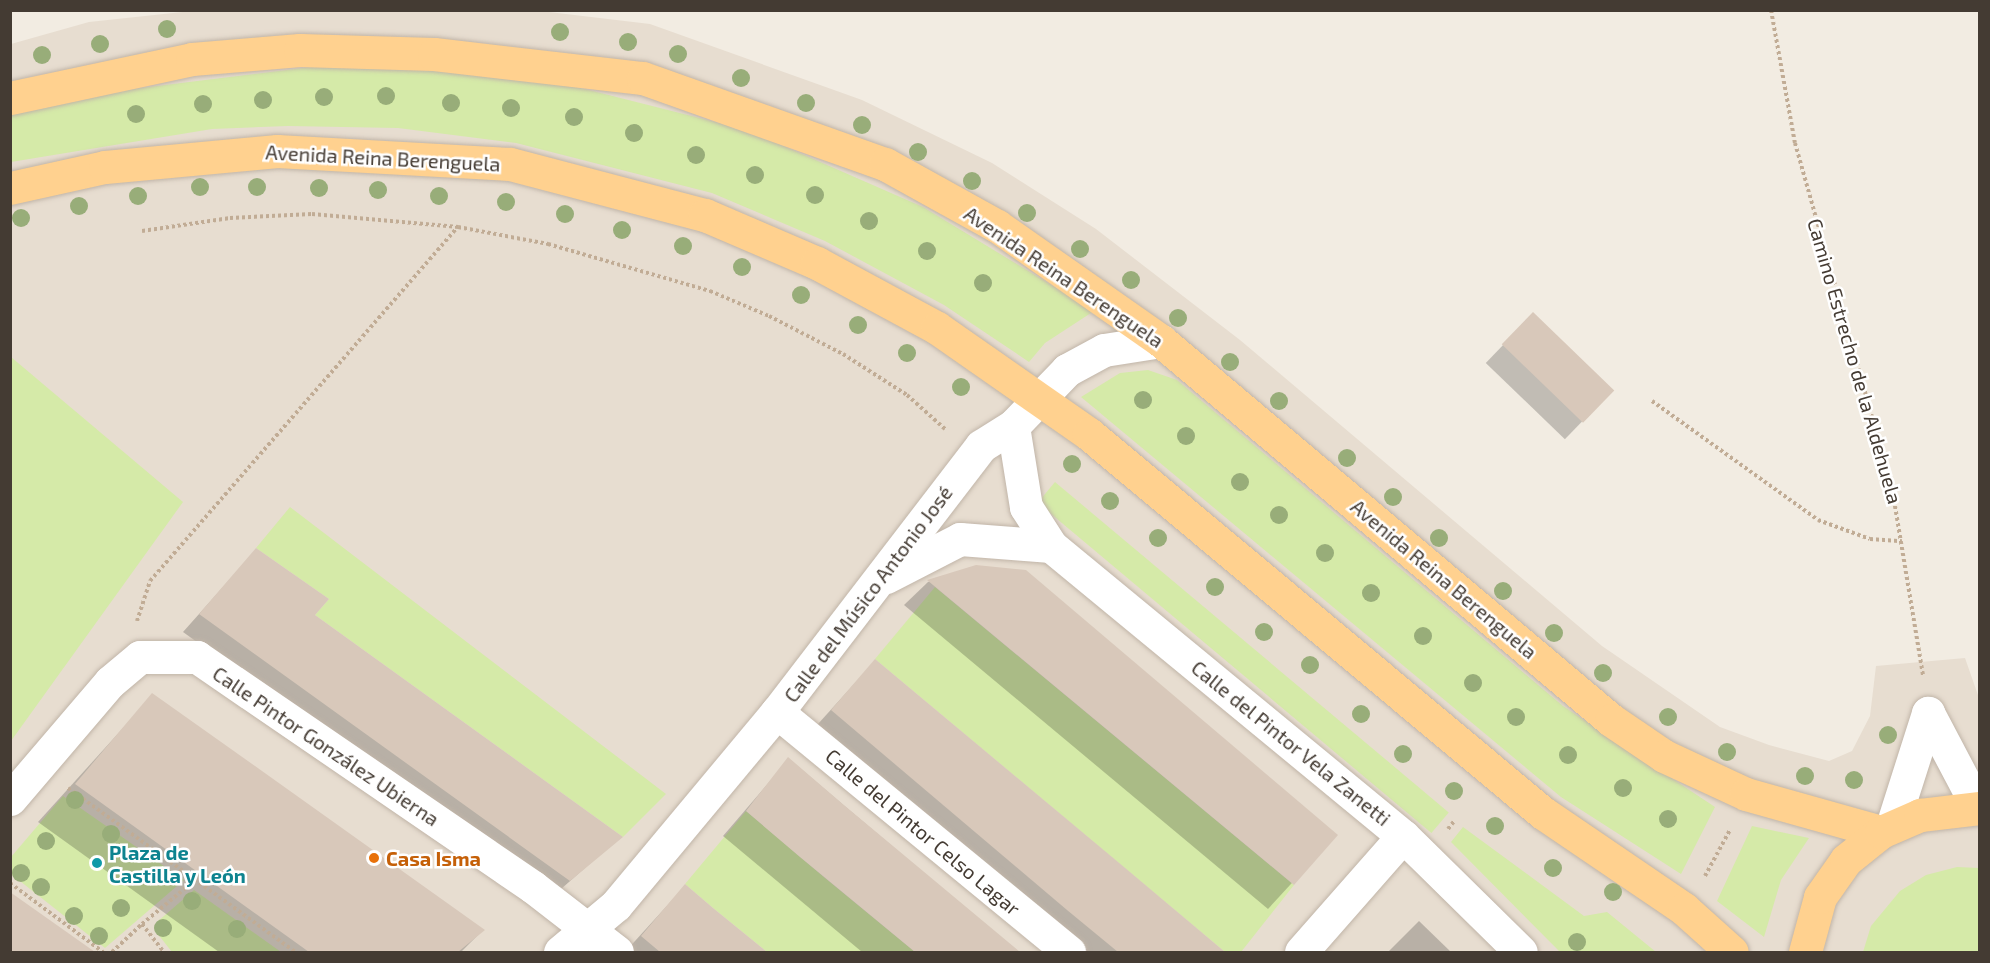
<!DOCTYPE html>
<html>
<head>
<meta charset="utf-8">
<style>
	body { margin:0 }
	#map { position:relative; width:1990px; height:963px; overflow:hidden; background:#f2ece2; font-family:"Exo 2",sans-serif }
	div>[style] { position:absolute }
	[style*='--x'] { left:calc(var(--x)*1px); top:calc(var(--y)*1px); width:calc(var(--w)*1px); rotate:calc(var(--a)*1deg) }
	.residential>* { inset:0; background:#e7ddd0 }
	.green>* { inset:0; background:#d5eaa8; transform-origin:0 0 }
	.shadow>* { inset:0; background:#0003; transform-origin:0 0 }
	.building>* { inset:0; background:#d8c8ba; transform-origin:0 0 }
	.path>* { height:4px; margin-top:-2px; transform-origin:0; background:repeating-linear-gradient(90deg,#c1ac95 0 3px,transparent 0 6px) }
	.roads { filter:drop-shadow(0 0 2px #c1b5a8) drop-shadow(0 0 2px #c1b5a8) }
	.minor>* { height:33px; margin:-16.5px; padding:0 16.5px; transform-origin:16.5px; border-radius:16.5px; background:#fff }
	.major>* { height:33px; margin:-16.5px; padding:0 16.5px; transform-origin:16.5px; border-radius:16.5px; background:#ffd18f }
	.trees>* { width:18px; height:18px; margin:-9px; border-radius:50%; background:#98ad79 }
	.dots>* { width:16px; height:16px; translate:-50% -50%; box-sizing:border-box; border:3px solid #fff; border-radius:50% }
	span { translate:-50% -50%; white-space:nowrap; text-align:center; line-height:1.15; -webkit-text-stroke:5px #fff; paint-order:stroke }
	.street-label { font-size:20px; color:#443b33 }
	.culture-label { font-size:20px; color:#0d838f; font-weight:700 }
	.left { translate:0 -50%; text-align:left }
	.food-label { font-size:20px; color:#c56008; font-weight:700 }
	.frame { position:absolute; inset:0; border:12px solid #443b33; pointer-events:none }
</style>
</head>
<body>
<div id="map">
	<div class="residential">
		<div style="clip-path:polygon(201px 10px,549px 12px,650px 24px,862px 100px,992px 163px,1096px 229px,1240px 340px,1602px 646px,1720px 727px,1769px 745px,1829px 761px,1852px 751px,1870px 716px,1876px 666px,1965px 658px,1979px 698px,1979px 952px,11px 952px,11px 44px,89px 22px)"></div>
	</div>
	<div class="green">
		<div style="clip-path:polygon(311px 67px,425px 69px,573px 86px,747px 130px,923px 207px,1094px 311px,1045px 343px,1029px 362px,944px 305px,825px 241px,712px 193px,516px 143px,398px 128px,288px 126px,212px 129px,11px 162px,10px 115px,100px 93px)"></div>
		<div style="clip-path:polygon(11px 357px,183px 502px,11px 741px,10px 741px)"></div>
		<div style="clip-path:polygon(1148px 370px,1177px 380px,1563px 706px,1715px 807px,1681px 874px,1561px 797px,1081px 397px,1120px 373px)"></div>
		<div style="left:1055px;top:482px;width:514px;height:27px;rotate:40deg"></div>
		<div style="clip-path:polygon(290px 507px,666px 794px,623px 837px,315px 615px,329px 599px,256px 548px)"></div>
		<div style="clip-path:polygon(935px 587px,1294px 885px,1241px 952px,1225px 952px,875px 659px)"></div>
		<div style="clip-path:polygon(63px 796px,184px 880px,105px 948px,11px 874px,11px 857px)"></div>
		<div style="clip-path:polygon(746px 811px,825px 878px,915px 952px,767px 952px,713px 908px,685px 884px)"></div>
		<div style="clip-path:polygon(1752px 826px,1809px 838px,1781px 880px,1764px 937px,1717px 901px)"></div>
		<div style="clip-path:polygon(1463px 827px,1584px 916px,1607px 912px,1656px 952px,1560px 952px,1451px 842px)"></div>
		<div style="clip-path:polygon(1957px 867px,1979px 868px,1979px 952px,1863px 952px,1871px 926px,1900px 891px,1926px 875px)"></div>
		<div style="clip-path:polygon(194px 890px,281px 952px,172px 952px,157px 933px,157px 922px)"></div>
	</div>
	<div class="shadow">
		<div style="left:1533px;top:314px;width:110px;height:68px;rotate:44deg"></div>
		<div style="clip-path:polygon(256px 550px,313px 616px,620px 837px,552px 897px,183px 632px)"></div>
		<div style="clip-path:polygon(976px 567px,1336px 835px,1268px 909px,904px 605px,928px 582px)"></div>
		<div style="clip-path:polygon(875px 661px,1223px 952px,1065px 952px,808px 735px)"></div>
		<div style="clip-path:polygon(153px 695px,483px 930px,461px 952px,219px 952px,38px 822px)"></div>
		<div style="clip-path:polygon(789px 759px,1017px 952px,862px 952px,723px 836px)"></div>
		<div style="clip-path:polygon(685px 886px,764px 952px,625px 952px)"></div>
		<div style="clip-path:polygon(10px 894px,93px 952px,10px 952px)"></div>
		<div style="clip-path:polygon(1419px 921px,1451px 952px,1388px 952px)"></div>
	</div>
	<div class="building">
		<div style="left:1533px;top:312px;width:113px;height:45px;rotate:44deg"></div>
		<div style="clip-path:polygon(256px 548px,329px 599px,315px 615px,623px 837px,570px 881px,199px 614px)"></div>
		<div style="clip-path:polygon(976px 565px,1026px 570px,1338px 835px,1294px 885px,927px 580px)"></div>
		<div style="clip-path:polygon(875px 659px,1124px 867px,1225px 952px,1118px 952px,1067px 910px,831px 710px)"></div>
		<div style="clip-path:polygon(152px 693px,262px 771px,485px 930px,458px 952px,309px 952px,75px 784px)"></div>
		<div style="clip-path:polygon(788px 757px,845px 806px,1020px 952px,915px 952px,800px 857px,746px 811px)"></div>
		<div style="clip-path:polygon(685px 884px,713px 908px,767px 952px,660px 952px,641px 936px)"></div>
		<div style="clip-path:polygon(10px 892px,95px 952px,10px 952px)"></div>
	</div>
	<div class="path">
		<div style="--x:1771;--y:10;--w:135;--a:79.8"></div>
		<div style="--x:1795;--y:143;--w:358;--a:74.3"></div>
		<div style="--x:1892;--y:488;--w:191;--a:80.6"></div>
		<div style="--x:142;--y:231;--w:89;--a:-8.4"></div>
		<div style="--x:230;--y:218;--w:82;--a:-2.8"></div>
		<div style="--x:312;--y:214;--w:147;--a:5.1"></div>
		<div style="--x:458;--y:227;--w:92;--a:10.7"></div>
		<div style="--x:548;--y:244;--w:169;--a:16.2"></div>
		<div style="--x:710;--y:291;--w:64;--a:23"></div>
		<div style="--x:769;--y:316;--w:83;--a:27.2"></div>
		<div style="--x:843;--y:354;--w:76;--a:32.6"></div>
		<div style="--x:907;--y:395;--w:51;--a:41.8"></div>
		<div style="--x:1652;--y:401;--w:204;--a:35.6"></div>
		<div style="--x:1818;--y:520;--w:55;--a:20.1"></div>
		<div style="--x:1870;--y:539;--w:32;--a:4"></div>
		<div style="--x:137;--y:621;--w:42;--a:-72"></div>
		<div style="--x:150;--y:581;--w:469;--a:-49"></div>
		<div style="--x:68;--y:788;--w:280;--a:35.8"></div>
		<div style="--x:1448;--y:829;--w:11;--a:-52"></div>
		<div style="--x:1705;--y:876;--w:52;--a:-61.5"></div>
		<div style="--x:10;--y:883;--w:116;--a:36.6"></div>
		<div style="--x:142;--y:924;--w:67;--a:-39.6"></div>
		<div style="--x:112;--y:952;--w:41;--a:-43"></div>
		<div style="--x:142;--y:924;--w:36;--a:52"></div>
	</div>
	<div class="roads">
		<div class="minor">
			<div style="--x:1013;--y:426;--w:82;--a:80.9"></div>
			<div style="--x:1026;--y:507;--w:46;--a:57.3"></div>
			<div style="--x:886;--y:577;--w:83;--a:-27.2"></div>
			<div style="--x:960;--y:539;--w:91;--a:4.4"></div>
			<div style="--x:1051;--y:546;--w:456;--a:39.5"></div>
			<div style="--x:1403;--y:836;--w:165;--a:44.5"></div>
			<div style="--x:777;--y:712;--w:378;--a:39.4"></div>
			<div style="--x:1928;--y:713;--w:107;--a:62.2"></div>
			<div style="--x:10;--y:799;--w:154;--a:-49.5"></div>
			<div style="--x:110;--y:682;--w:39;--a:-40"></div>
			<div style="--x:140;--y:657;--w:57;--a:0"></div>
			<div style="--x:197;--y:657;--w:407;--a:34.4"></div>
			<div style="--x:533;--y:887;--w:106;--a:37.7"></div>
			<div style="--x:1892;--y:826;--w:119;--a:-72.3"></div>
			<div style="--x:560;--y:952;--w:73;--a:-40"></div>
			<div style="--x:616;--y:905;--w:251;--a:-50.2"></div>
			<div style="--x:777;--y:712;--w:335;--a:-52.5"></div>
			<div style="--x:981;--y:446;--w:38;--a:-32"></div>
			<div style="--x:1013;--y:426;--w:78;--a:-46"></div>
			<div style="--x:1067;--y:370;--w:42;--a:-28.4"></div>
			<div style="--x:1104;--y:350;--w:58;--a:-9"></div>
			<div style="--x:1301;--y:952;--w:154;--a:-48.7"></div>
		</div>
		<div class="major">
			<div style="--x:10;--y:98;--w:186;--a:-12.1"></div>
			<div style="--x:192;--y:59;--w:108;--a:-4.8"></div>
			<div style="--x:300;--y:50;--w:134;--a:1.7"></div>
			<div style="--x:434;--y:54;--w:210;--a:6.6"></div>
			<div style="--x:643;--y:78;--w:257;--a:19.6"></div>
			<div style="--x:885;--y:164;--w:128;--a:29"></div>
			<div style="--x:997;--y:226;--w:200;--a:35"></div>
			<div style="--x:1161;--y:341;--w:588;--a:40.1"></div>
			<div style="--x:1611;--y:720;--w:64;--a:34.2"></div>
			<div style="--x:1664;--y:756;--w:90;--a:24.9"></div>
			<div style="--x:1746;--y:794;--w:140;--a:15.7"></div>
			<div style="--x:10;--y:188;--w:97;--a:-12.5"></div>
			<div style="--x:105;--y:167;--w:173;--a:-5.3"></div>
			<div style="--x:277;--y:151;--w:233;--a:3.2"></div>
			<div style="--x:510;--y:164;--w:202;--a:14.7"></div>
			<div style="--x:705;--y:215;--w:122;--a:23.2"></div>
			<div style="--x:817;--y:263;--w:136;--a:28.4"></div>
			<div style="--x:937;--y:328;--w:185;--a:34.9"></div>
			<div style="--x:1089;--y:434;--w:591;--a:39.86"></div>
			<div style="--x:1543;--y:813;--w:171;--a:34.2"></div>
			<div style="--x:1684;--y:909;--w:64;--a:41.9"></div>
			<div style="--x:1805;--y:952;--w:57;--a:-74.7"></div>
			<div style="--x:1820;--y:897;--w:45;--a:-54.9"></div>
			<div style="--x:1846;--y:860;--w:45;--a:-38.7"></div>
			<div style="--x:1881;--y:832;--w:43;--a:-23.6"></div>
			<div style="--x:1920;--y:815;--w:60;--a:-6.7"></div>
		</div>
	</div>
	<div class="trees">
		<div style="left:167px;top:29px"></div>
		<div style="left:560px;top:32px"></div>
		<div style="left:628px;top:42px"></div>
		<div style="left:100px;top:44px"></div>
		<div style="left:678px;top:54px"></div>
		<div style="left:42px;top:55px"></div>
		<div style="left:741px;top:78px"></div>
		<div style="left:386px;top:96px"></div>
		<div style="left:324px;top:97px"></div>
		<div style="left:263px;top:100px"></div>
		<div style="left:451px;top:103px"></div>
		<div style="left:806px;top:103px"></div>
		<div style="left:203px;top:104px"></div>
		<div style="left:511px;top:108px"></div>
		<div style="left:136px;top:114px"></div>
		<div style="left:574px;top:117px"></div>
		<div style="left:862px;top:125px"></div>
		<div style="left:634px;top:133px"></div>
		<div style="left:918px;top:152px"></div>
		<div style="left:696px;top:155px"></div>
		<div style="left:755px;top:175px"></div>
		<div style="left:972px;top:181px"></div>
		<div style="left:200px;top:187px"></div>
		<div style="left:257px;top:187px"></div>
		<div style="left:319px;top:188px"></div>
		<div style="left:378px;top:190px"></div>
		<div style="left:815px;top:195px"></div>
		<div style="left:138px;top:196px"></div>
		<div style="left:439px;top:196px"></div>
		<div style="left:506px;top:202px"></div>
		<div style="left:79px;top:206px"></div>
		<div style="left:1027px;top:213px"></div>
		<div style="left:565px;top:214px"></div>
		<div style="left:21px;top:218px"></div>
		<div style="left:869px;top:221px"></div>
		<div style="left:622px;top:230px"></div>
		<div style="left:683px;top:246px"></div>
		<div style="left:1080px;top:249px"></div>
		<div style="left:927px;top:251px"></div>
		<div style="left:742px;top:267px"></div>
		<div style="left:1131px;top:280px"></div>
		<div style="left:983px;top:283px"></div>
		<div style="left:801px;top:295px"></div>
		<div style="left:1178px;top:318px"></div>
		<div style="left:858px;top:325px"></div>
		<div style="left:907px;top:353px"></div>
		<div style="left:1230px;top:362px"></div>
		<div style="left:961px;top:387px"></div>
		<div style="left:1143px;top:400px"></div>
		<div style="left:1279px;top:401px"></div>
		<div style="left:1186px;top:436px"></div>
		<div style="left:1347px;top:458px"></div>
		<div style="left:1072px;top:464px"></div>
		<div style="left:1240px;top:482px"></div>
		<div style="left:1393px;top:497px"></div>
		<div style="left:1110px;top:501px"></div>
		<div style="left:1279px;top:515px"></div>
		<div style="left:1158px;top:538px"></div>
		<div style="left:1439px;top:538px"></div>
		<div style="left:1325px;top:553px"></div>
		<div style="left:1215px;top:587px"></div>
		<div style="left:1503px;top:591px"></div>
		<div style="left:1371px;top:593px"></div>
		<div style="left:1264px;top:632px"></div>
		<div style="left:1554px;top:633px"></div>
		<div style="left:1423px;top:636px"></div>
		<div style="left:1310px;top:665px"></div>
		<div style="left:1603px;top:673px"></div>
		<div style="left:1473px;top:683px"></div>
		<div style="left:1361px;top:714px"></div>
		<div style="left:1516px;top:717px"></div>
		<div style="left:1668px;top:717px"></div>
		<div style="left:1888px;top:735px"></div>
		<div style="left:1727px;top:752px"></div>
		<div style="left:1403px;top:754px"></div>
		<div style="left:1568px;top:755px"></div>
		<div style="left:1805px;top:776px"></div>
		<div style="left:1854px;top:780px"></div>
		<div style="left:1623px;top:788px"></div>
		<div style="left:1454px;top:791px"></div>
		<div style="left:75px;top:800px"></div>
		<div style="left:1668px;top:819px"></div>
		<div style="left:1495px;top:826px"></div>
		<div style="left:111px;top:834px"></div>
		<div style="left:46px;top:841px"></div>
		<div style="left:1553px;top:868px"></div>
		<div style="left:21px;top:873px"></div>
		<div style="left:158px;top:876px"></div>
		<div style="left:41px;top:887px"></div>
		<div style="left:1613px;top:892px"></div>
		<div style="left:192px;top:901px"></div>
		<div style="left:121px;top:908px"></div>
		<div style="left:74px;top:916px"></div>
		<div style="left:163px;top:928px"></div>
		<div style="left:237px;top:929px"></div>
		<div style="left:99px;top:936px"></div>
		<div style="left:1577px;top:942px"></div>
	</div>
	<div class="dots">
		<div style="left:374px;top:858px;background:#e8710a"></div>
		<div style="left:97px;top:863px;background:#0f9aa8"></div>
	</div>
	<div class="street-label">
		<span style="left:383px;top:158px;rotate:3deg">Avenida Reina Berenguela</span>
		<span style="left:1064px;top:277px;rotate:34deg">Avenida Reina Berenguela</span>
		<span style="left:1855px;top:361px;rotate:74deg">Camino Estrecho de la Aldehuela</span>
		<span style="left:1444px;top:579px;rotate:40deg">Avenida Reina Berenguela</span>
		<span style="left:868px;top:594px;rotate:-53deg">Calle del Músico Antonio José</span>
		<span style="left:1291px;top:743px;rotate:39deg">Calle del Pintor Vela Zanetti</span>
		<span style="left:326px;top:746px;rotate:34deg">Calle Pintor González Ubierna</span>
		<span style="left:923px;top:832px;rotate:40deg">Calle del Pintor Celso Lagar</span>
	</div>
	<div class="culture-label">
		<span class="left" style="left:109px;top:864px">Plaza de<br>Castilla y León</span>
	</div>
	<div class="food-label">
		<span class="left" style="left:386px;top:858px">Casa Isma</span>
	</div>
	<div class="frame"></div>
</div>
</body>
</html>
